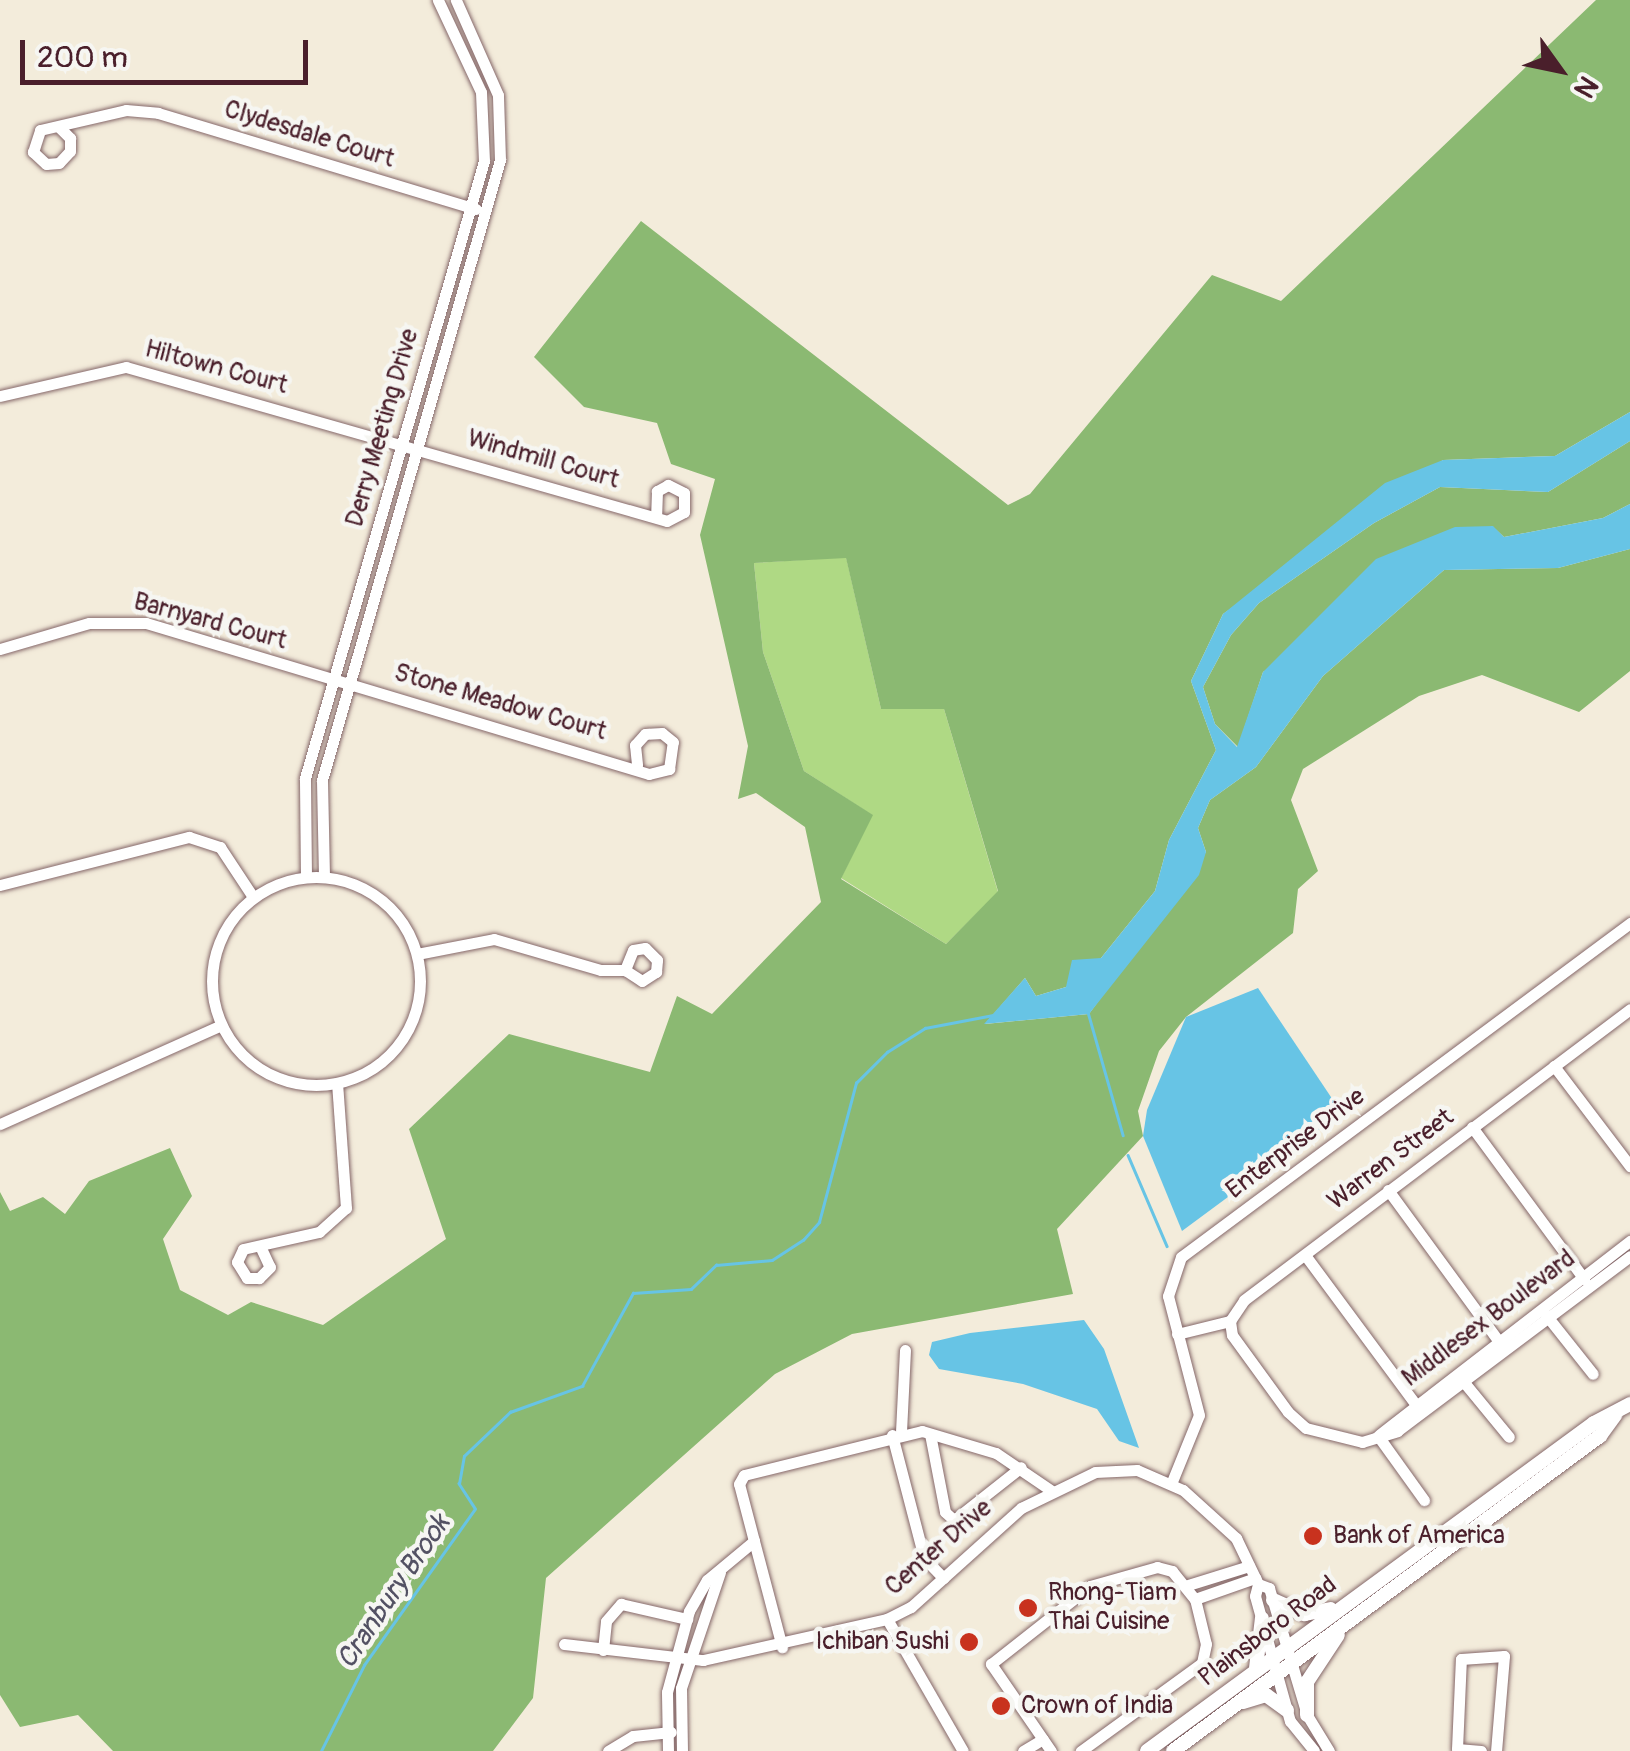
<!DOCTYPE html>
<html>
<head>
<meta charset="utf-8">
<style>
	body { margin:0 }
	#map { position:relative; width:1630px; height:1751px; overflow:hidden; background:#f3ecdb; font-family:Pangolin,sans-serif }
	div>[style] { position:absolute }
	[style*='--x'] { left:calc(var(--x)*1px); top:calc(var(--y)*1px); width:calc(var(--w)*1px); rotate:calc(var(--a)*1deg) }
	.green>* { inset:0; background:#afd984 }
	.forest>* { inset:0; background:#8bb972 }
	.water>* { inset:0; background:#67c4e5 }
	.stream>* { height:2.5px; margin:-1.25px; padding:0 1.25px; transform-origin:1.25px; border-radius:1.25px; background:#67c4e5 }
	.roads { filter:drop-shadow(0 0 2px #856769) drop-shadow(0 0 2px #856769) }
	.minor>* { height:11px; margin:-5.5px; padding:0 5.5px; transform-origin:5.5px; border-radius:5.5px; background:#fff }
	.minor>.ring { margin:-5.5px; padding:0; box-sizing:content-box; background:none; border:11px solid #fff; border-radius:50% }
	.tertiary>* { height:14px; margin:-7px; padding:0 7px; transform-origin:7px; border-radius:7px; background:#fff }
	.dots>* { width:28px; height:28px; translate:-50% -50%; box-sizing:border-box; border:5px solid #f6f6f2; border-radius:50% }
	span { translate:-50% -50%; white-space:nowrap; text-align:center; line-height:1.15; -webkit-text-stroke:9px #f6f6f2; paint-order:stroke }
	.street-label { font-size:25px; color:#4a1f2b }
	.poi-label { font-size:25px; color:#4a1f2b }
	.left { translate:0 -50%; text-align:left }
	.right { translate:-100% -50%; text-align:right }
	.water-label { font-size:28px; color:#535163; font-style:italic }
	.north { position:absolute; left:1510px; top:20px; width:100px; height:100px; -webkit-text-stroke:8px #f6f6f2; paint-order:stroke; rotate:123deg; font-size:28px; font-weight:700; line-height:40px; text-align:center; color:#4a1f2b }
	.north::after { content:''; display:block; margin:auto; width:35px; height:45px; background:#4a1f2b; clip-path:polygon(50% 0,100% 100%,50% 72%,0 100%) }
	.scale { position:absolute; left:20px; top:40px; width:288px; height:45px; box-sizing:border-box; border:5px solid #4a1f2b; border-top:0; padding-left:12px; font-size:30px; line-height:35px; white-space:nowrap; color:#4a1f2b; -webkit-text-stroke:8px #f6f6f2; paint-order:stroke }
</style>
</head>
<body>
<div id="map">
	<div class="green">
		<div style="clip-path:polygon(846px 557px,881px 709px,944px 709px,998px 892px,946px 944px,841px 878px,872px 815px,804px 771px,763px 652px,754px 563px)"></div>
	</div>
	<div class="forest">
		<div style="clip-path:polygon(evenodd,1596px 0,1630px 0,1630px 412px,1555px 456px,1443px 460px,1223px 614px,1191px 681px,1216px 750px,1169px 840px,1155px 891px,1101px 958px,1066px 987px,1036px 996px,1025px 978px,985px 1024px,1089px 1014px,1206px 852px,1198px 828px,1210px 800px,1256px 767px,1323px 676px,1444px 570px,1558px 568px,1630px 549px,1630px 671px,1579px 712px,1482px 675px,1419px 696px,1303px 769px,1291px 800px,1318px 871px,1298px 889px,1293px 933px,1186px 1017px,1159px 1051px,1138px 1111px,1143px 1136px,1057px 1229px,1073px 1294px,852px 1334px,775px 1374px,546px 1578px,533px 1698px,493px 1751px,113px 1751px,78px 1715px,20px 1727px,0 1695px,0 1192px,10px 1211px,43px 1197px,65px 1214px,89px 1181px,170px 1148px,192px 1196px,163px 1239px,180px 1290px,228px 1315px,251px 1302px,323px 1325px,446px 1239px,409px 1129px,509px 1034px,650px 1072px,677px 996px,712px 1014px,821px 902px,805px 827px,756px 793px,738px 799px,748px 746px,700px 535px,715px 479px,671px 464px,657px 423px,584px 407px,534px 357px,641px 221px,1008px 505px,1030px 494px,1212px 275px,1281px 301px,1596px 0,846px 558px,881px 709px,944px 709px,998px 891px,946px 944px,841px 879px,873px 815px,804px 771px,763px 652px,754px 563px,846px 558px)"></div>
		<div style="clip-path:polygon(1630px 441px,1630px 504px,1603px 518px,1504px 537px,1492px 526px,1263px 672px,1238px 747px,1215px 724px,1203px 687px,1231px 635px,1259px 603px,1374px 523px,1440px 487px,1548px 492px)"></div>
	</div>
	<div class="water">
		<div style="clip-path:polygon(1630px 412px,1630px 441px,1548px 492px,1440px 487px,1374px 523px,1259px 603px,1231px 635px,1203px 687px,1215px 724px,1237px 747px,1263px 672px,1376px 559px,1455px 527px,1493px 526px,1504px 537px,1603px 518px,1630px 504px,1630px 549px,1558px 568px,1444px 570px,1323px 676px,1256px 767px,1210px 800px,1198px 828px,1206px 852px,1199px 875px,1089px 1014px,984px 1024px,1025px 978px,1036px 996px,1066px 987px,1072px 960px,1101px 958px,1155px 891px,1169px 840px,1216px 750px,1191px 681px,1223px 614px,1385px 483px,1443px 460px,1555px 456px)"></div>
		<div style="clip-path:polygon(1258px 988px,1337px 1106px,1324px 1126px,1182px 1231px,1143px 1136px,1147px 1110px,1186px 1017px)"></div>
		<div style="clip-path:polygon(1084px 1320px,1104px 1349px,1139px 1448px,1119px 1441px,1097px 1409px,1023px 1384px,939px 1369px,929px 1355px,932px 1342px,970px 1333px)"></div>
	</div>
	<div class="stream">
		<div style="--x:1088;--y:1012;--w:128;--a:74.1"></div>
		<div style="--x:1128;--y:1155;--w:99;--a:66.8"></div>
		<div style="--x:321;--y:1751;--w:96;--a:-63.4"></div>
		<div style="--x:364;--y:1665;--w:191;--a:-54.6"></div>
		<div style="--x:475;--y:1509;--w:30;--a:-123"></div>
		<div style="--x:459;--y:1484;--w:28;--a:-80"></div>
		<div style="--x:464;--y:1456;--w:64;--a:-43.7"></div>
		<div style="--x:510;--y:1412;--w:77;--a:-19.9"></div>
		<div style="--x:582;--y:1386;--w:106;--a:-61.3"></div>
		<div style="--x:633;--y:1293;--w:58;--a:-3.9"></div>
		<div style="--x:691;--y:1289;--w:35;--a:-44"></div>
		<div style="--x:716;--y:1265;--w:56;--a:-5.1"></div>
		<div style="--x:772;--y:1260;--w:37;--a:-33"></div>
		<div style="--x:803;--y:1240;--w:24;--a:-48"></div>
		<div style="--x:819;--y:1222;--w:144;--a:-75.1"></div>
		<div style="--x:856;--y:1083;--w:44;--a:-45"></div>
		<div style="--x:887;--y:1052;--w:45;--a:-32.3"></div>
		<div style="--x:925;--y:1028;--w:69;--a:-10.8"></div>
	</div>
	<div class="roads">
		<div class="minor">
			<div style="--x:59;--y:127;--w:16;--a:45"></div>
			<div style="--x:70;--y:138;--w:13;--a:90"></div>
			<div style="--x:70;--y:151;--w:16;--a:133"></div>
			<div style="--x:59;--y:163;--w:13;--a:176"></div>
			<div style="--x:46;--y:164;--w:18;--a:-137"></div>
			<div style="--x:33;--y:152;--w:23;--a:-72"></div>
			<div style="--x:40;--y:130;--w:88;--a:-13.1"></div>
			<div style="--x:126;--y:110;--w:32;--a:5"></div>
			<div style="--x:158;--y:113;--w:332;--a:16.8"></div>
			<div style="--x:0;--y:396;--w:129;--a:-13"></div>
			<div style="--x:126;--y:367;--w:562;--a:15.89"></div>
			<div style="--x:667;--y:521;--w:19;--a:-28"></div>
			<div style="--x:684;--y:512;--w:19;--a:-90"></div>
			<div style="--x:684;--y:493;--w:18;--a:-153"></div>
			<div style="--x:668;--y:485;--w:13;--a:151"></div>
			<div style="--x:657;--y:491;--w:24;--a:92"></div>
			<div style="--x:0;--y:649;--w:93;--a:-16.3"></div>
			<div style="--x:89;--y:623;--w:57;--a:0"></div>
			<div style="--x:146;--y:623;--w:525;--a:16.71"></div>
			<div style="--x:649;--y:774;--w:21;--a:-14"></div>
			<div style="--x:669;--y:769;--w:27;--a:-82"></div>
			<div style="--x:673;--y:742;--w:14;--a:-141"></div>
			<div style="--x:662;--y:733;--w:17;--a:177"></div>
			<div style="--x:645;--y:734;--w:15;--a:132"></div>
			<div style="--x:635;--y:745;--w:20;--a:84"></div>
			<div style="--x:324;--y:876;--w:96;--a:-91.2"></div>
			<div style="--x:322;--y:780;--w:645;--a:-73.98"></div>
			<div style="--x:500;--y:160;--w:65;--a:-91.8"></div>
			<div style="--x:498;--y:95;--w:104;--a:-113.9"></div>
			<div style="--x:306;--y:877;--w:99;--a:-90.6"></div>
			<div style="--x:305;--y:778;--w:642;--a:-73.82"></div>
			<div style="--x:484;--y:161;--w:69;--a:-92.5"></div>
			<div style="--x:481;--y:92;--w:102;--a:-115.1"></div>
			<div class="ring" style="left:212px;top:877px;width:197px;height:197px"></div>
			<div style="--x:0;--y:885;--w:195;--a:-14.3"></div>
			<div style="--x:189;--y:837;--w:33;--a:18"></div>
			<div style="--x:220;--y:847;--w:60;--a:56.6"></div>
			<div style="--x:417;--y:954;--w:78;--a:-11"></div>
			<div style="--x:494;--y:939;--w:111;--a:16.2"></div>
			<div style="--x:601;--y:970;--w:24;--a:0"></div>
			<div style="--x:625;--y:970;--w:20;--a:33"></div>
			<div style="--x:642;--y:981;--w:17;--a:-33"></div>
			<div style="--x:656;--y:972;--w:12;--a:-85"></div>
			<div style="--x:657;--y:960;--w:17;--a:-135"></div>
			<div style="--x:645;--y:948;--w:12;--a:171"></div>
			<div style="--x:633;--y:950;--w:22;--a:112"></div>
			<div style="--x:1554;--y:1066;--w:126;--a:52.8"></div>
			<div style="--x:0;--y:1124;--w:242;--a:-24.1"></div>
			<div style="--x:1472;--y:1127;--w:189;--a:53.6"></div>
			<div style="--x:1388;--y:1190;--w:193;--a:53.8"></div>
			<div style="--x:260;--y:1246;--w:23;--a:65"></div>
			<div style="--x:270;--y:1267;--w:16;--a:135"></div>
			<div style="--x:259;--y:1278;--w:12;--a:180"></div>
			<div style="--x:247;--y:1278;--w:19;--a:-122"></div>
			<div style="--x:237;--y:1262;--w:14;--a:-65"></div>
			<div style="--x:243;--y:1249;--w:78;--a:-12.6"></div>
			<div style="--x:319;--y:1232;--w:36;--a:-42"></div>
			<div style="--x:346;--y:1208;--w:125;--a:-94.1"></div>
			<div style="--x:1305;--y:1255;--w:192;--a:53.5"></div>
			<div style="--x:1546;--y:1315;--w:75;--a:51.5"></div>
			<div style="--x:1230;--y:1321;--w:14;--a:82"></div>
			<div style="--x:1232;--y:1335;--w:95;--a:54"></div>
			<div style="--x:1288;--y:1412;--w:24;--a:42"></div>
			<div style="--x:1306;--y:1428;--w:58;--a:14"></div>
			<div style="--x:1362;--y:1442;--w:37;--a:-17"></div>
			<div style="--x:1397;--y:1431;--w:291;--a:-36.9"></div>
			<div style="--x:1177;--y:1334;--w:55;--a:-13.8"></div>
			<div style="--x:1230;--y:1321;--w:25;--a:-56"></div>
			<div style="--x:1244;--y:1300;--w:483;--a:-37"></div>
			<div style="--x:1458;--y:1375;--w:80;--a:50.6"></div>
			<div style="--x:901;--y:1432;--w:82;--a:-87.2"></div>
			<div style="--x:930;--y:1434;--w:79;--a:79.1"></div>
			<div style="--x:945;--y:1512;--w:12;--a:42"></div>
			<div style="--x:954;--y:1520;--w:85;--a:-38.3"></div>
			<div style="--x:1380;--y:1434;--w:316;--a:-37.7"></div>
			<div style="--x:892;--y:1435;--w:127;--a:75.4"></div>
			<div style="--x:924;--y:1558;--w:28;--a:46"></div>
			<div style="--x:1378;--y:1436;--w:79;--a:54.3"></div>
			<div style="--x:1171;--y:1484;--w:74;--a:-67.9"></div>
			<div style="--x:1199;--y:1415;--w:123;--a:-104.6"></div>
			<div style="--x:1168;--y:1296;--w:41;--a:-71.6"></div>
			<div style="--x:1181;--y:1257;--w:560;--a:-36.64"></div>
			<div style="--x:754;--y:1541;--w:110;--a:75.2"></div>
			<div style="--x:1258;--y:1584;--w:12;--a:104"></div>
			<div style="--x:1255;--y:1596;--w:130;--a:74.4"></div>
			<div style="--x:1290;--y:1721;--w:38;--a:51"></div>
			<div style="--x:1188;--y:1585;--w:64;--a:-17.3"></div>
			<div style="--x:1195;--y:1599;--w:64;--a:-19.3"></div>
			<div style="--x:887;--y:1619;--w:152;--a:60.1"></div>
			<div style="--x:564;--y:1644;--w:140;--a:6.6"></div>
			<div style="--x:703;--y:1660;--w:189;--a:-12.6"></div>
			<div style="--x:887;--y:1619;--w:27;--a:-27"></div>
			<div style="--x:911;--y:1607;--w:148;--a:-42"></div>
			<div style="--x:1021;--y:1508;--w:82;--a:-25.9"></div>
			<div style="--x:1095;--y:1472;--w:42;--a:-2.7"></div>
			<div style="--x:1137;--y:1470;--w:50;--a:23.5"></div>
			<div style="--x:1183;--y:1490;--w:72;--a:42.2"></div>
			<div style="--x:1236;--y:1538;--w:51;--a:64.4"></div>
			<div style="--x:1258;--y:1584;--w:12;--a:20"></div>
			<div style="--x:1269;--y:1588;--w:133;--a:73.3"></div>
			<div style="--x:1307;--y:1715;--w:42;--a:58.6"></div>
			<div style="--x:603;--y:1650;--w:29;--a:-84"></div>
			<div style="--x:606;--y:1621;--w:23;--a:-49"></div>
			<div style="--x:621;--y:1604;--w:68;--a:12.8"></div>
			<div style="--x:608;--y:1751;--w:29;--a:-31"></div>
			<div style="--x:633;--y:1736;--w:38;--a:-6"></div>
			<div style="--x:668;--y:1751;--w:59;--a:-91"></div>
			<div style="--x:667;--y:1692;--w:84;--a:-74.8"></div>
			<div style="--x:689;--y:1611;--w:36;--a:-60"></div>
			<div style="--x:707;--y:1580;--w:61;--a:-39.7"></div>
			<div style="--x:754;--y:1541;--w:59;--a:-104.7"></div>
			<div style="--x:739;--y:1484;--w:10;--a:-61"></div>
			<div style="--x:744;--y:1475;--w:183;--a:-13.9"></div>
			<div style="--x:922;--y:1431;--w:77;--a:16.6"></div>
			<div style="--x:996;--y:1453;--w:68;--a:34.2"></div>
			<div style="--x:682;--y:1751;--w:63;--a:-90.9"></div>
			<div style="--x:681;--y:1688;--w:122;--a:-71.4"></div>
			<div style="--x:1023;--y:1751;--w:23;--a:-31"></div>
			<div style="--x:1051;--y:1751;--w:106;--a:-124.6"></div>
			<div style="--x:991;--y:1664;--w:126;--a:-38.2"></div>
			<div style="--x:1090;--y:1586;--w:70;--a:-15.8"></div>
			<div style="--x:1157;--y:1567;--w:16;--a:15"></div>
			<div style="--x:1172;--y:1571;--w:36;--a:51"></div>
			<div style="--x:1195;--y:1599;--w:46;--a:76.3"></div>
			<div style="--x:1206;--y:1644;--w:19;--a:102"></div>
			<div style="--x:1202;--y:1663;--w:150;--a:144"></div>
			<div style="--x:1481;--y:1751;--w:24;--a:-175"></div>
			<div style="--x:1457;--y:1749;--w:90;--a:-87.5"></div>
			<div style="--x:1461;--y:1659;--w:43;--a:-4"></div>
			<div style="--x:1504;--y:1656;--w:95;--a:94.8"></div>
		</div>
		<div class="tertiary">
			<div style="--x:1273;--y:1600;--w:35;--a:24"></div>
			<div style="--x:1305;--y:1614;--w:26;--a:-11"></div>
			<div style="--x:1256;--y:1668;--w:50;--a:-83.2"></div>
			<div style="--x:1243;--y:1702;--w:24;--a:-17"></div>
			<div style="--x:1266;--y:1695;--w:26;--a:36"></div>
			<div style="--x:1307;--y:1715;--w:33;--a:-90"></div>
			<div style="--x:1307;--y:1682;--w:56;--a:-56.6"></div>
			<div style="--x:1147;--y:1751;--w:554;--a:-36.27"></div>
			<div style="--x:1594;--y:1423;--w:41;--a:-27.8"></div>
			<div style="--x:1173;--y:1751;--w:531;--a:-36.42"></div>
			<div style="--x:1600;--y:1436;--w:26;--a:-54"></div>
		</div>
	</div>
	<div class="dots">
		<div style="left:1313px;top:1536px;background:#c8321e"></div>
		<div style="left:1028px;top:1608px;background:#c8321e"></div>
		<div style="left:969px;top:1642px;background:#c8321e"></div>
		<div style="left:1001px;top:1706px;background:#c8321e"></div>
	</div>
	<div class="street-label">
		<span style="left:309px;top:135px;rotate:17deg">Clydesdale Court</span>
		<span style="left:216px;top:368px;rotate:15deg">Hiltown Court</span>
		<span style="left:383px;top:428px;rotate:-74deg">Derry Meeting Drive</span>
		<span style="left:543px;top:460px;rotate:16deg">Windmill Court</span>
		<span style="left:210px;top:622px;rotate:15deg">Barnyard Court</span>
		<span style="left:500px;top:703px;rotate:16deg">Stone Meadow Court</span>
		<span style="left:1296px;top:1144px;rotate:-37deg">Enterprise Drive</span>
		<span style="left:1391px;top:1160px;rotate:-37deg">Warren Street</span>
		<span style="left:1489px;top:1319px;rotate:-37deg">Middlesex Boulevard</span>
		<span style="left:939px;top:1548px;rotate:-41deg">Center Drive</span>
		<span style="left:1268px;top:1632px;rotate:-37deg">Plainsboro Road</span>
	</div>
	<div class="poi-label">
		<span class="left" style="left:1333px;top:1536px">Bank of America</span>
		<span class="left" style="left:1048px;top:1608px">Rhong-Tiam<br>Thai Cuisine</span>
		<span class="right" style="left:949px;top:1642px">Ichiban Sushi</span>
		<span class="left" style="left:1021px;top:1706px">Crown of India</span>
	</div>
	<div class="water-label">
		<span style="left:394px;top:1592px;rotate:-56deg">Cranbury Brook</span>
	</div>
	<div class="north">N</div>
	<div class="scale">200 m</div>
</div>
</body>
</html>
